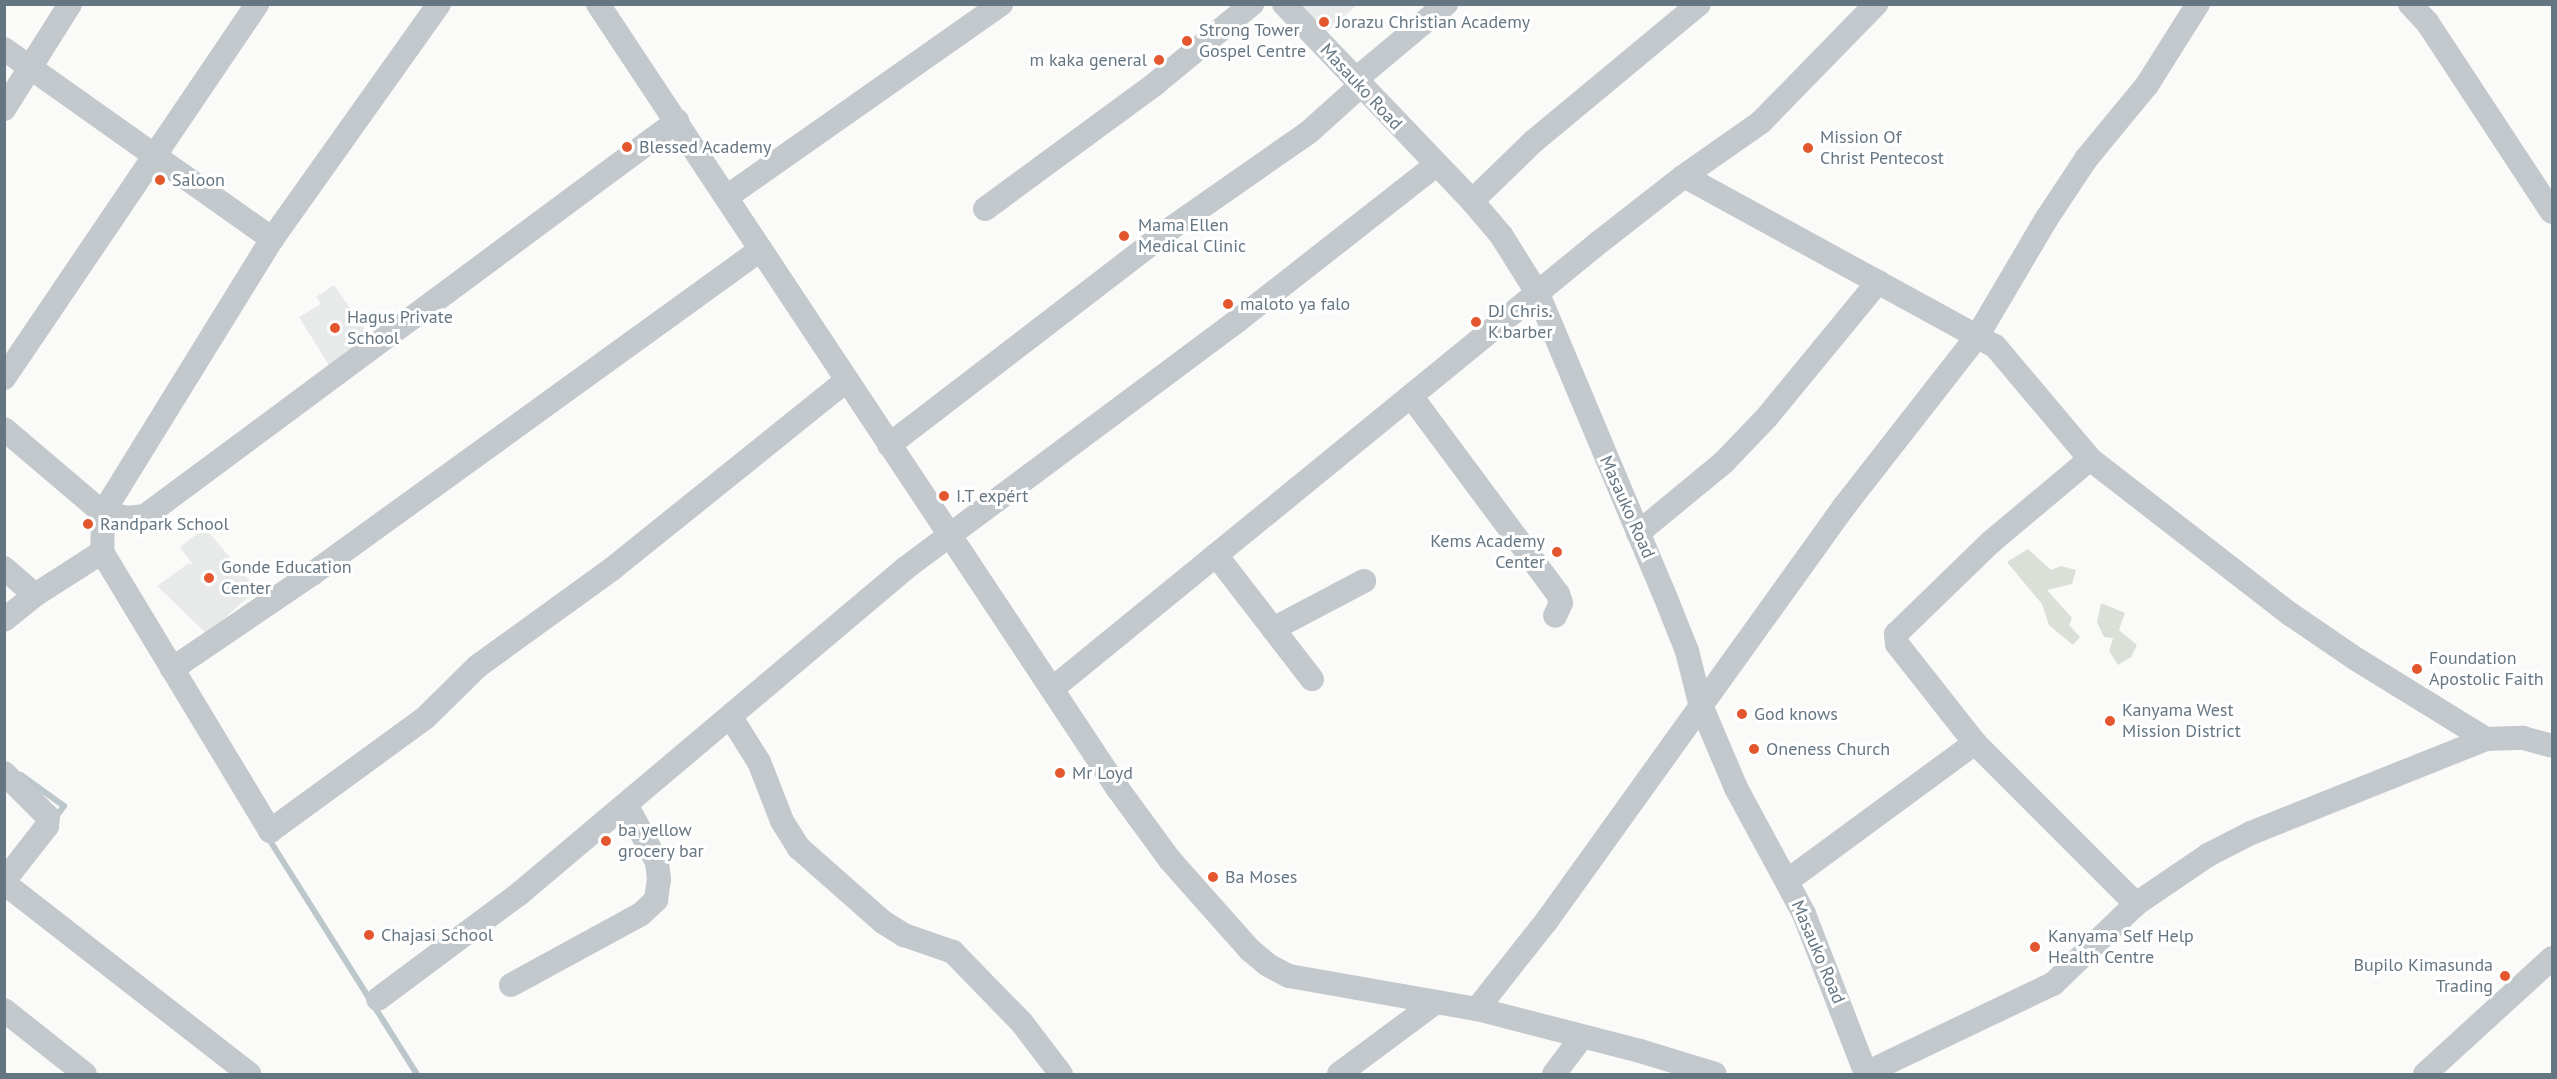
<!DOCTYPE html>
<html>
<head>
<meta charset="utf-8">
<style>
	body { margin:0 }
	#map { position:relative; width:2557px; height:1079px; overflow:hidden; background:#fafaf8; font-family:"PT Sans",sans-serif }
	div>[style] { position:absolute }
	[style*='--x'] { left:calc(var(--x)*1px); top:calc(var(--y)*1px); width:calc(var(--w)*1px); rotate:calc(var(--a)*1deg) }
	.built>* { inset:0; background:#e8e9e9 }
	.green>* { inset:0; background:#dadfd7 }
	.stream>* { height:6px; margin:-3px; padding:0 3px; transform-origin:3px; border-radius:3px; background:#bbc7cb }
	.minor>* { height:24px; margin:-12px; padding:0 12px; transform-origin:12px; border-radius:12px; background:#c3c8cc }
	.dots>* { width:16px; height:16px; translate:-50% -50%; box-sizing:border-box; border:3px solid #fff; border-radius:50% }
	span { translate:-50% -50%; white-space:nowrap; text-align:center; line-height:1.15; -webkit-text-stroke:6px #fff; paint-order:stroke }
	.poi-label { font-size:18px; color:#657683 }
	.left { translate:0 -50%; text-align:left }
	.right { translate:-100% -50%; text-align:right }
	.street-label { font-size:18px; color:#657683 }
	.frame { position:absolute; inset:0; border:6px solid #657683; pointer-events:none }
</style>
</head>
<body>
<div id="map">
	<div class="built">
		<div style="clip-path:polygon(1294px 5px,1357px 5px,1323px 35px)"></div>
		<div style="clip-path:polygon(334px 285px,372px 339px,330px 367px,299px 317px,321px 304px,316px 297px)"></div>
		<div style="clip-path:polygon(205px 528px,257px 589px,207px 634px,157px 586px,189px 563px,194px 566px,180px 547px)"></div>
	</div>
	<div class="green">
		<div style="clip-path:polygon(2028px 549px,2051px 570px,2061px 566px,2076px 570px,2072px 584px,2047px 590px,2072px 618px,2069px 625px,2080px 637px,2073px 645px,2049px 625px,2042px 604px,2007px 562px)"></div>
		<div style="clip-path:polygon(2101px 603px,2125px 613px,2119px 630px,2137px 645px,2131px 657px,2118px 665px,2109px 651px,2113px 638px,2104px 637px,2097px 622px)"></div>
	</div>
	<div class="stream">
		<div style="--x:21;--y:775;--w:53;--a:35.8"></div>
		<div style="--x:64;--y:806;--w:15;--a:127"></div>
		<div style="--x:267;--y:836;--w:281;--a:57.8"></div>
	</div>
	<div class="minor">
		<div style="--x:439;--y:4;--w:288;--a:125.4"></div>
		<div style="--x:272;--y:239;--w:322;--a:121.7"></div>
		<div style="--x:103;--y:513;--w:39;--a:91"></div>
		<div style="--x:102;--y:552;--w:326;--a:58.9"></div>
		<div style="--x:270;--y:831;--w:192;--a:-36.1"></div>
		<div style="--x:425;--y:718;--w:74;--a:-44.5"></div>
		<div style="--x:478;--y:666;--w:165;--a:-35.9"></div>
		<div style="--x:612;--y:569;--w:300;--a:-38.8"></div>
		<div style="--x:598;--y:4;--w:942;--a:56.48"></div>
		<div style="--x:1118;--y:789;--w:88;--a:53.8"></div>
		<div style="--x:1170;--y:860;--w:120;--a:48.4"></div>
		<div style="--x:1250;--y:950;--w:23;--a:40"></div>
		<div style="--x:1268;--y:965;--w:24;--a:28"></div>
		<div style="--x:1289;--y:976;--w:191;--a:10"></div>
		<div style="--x:1477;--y:1009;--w:168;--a:14.4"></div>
		<div style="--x:1640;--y:1051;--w:78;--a:17"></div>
		<div style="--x:1284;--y:4;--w:272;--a:46.3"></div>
		<div style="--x:1472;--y:201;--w:45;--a:49.5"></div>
		<div style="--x:1501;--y:235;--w:70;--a:57.9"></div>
		<div style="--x:1538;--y:294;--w:322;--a:67.2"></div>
		<div style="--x:1663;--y:591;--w:65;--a:68.2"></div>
		<div style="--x:1687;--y:651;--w:54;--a:76"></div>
		<div style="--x:1700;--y:703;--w:92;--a:67"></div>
		<div style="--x:1736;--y:788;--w:143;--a:61.6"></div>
		<div style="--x:1804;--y:914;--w:172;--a:68.8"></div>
		<div style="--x:2410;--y:4;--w:25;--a:47"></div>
		<div style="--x:2427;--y:22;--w:227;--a:56.7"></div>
		<div style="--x:4;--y:49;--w:329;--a:35.3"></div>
		<div style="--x:1355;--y:80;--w:119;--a:-39.9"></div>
		<div style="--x:4;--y:109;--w:124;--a:-57.8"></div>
		<div style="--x:1684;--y:176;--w:354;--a:28.7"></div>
		<div style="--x:1995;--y:346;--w:148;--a:49.9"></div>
		<div style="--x:2090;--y:459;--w:253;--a:37.8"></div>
		<div style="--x:2290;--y:614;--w:80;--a:34.3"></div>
		<div style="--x:2356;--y:659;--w:153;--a:31.6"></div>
		<div style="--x:728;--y:196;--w:334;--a:-35.1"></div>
		<div style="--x:1472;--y:201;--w:86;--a:-44.1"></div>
		<div style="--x:1534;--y:141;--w:214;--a:-39.7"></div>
		<div style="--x:985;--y:209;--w:211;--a:-36.3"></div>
		<div style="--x:1155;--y:84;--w:126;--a:-39.5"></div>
		<div style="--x:4;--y:378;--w:452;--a:-55.9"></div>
		<div style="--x:1411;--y:396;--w:247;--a:53.4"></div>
		<div style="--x:1558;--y:594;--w:9;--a:72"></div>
		<div style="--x:1561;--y:603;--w:14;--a:115"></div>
		<div style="--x:4;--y:429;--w:130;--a:40.3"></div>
		<div style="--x:103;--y:513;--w:25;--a:11"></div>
		<div style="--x:128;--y:518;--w:17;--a:-7"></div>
		<div style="--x:145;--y:516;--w:663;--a:-36.59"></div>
		<div style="--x:889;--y:445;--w:354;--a:-37.5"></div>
		<div style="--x:1170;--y:229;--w:169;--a:-34.9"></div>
		<div style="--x:1309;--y:132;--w:69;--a:-42"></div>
		<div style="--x:1638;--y:533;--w:112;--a:-39.5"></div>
		<div style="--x:1724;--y:462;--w:62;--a:-46.3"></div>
		<div style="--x:1767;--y:417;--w:175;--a:-50.6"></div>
		<div style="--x:1216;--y:555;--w:157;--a:52.3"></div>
		<div style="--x:4;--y:568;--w:41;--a:41.1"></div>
		<div style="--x:4;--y:620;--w:40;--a:-39"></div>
		<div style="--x:35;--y:595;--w:80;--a:-32.7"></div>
		<div style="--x:1273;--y:629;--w:103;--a:-27.8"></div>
		<div style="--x:172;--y:669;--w:169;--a:-34.2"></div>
		<div style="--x:312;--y:574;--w:553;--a:-35.87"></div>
		<div style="--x:1052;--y:689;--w:704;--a:-39.23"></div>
		<div style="--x:1597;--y:244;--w:110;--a:-38"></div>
		<div style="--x:1684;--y:176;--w:94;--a:-35"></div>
		<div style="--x:1761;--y:122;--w:165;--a:-45.7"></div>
		<div style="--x:732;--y:719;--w:51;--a:57.9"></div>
		<div style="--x:759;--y:762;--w:63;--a:68.7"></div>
		<div style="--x:782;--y:821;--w:32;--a:58"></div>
		<div style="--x:799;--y:848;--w:112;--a:41.4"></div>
		<div style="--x:883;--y:922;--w:25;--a:32"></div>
		<div style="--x:904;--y:935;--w:52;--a:19.1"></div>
		<div style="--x:953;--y:952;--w:99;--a:45.8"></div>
		<div style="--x:1022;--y:1023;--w:64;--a:52.6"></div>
		<div style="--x:1975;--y:743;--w:126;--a:-128.2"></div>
		<div style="--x:1897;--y:644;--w:10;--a:-96"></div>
		<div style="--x:1896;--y:634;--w:132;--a:-44.1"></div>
		<div style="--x:1991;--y:542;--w:129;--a:-40"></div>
		<div style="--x:4;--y:773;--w:62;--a:45"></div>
		<div style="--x:48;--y:817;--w:9;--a:96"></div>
		<div style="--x:47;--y:826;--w:70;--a:128"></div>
		<div style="--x:1787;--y:881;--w:233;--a:-36.3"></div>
		<div style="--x:1975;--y:743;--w:228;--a:45"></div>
		<div style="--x:4;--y:883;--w:311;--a:37.9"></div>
		<div style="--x:511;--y:985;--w:148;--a:-28.6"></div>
		<div style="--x:641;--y:914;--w:21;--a:-43"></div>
		<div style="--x:656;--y:900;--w:21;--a:-82"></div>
		<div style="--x:659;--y:879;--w:17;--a:-97"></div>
		<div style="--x:657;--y:862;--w:64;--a:-118.2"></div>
		<div style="--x:378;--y:999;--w:176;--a:-36.7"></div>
		<div style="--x:519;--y:894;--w:507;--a:-40.12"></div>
		<div style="--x:907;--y:567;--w:412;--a:-36.7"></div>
		<div style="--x:1237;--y:321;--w:251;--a:-38.1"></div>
		<div style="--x:1477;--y:1009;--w:115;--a:-51.7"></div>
		<div style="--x:1548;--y:919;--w:506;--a:-54.33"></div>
		<div style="--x:1843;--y:508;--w:219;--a:-52"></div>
		<div style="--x:1978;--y:335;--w:136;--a:-59.5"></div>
		<div style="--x:2047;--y:218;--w:71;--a:-56.5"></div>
		<div style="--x:2086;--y:159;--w:96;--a:-50.5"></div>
		<div style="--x:2147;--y:85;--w:96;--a:-57.8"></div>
		<div style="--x:4;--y:1010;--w:103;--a:38.3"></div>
		<div style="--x:1866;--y:1073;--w:207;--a:-25.5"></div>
		<div style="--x:2053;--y:984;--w:115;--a:-43.9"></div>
		<div style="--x:2136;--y:904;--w:87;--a:-34.2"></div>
		<div style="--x:2208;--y:855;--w:48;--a:-27.1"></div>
		<div style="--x:2251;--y:833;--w:253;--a:-21.8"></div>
		<div style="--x:2486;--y:739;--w:37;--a:-2"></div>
		<div style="--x:2523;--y:738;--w:30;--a:15"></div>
		<div style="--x:1339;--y:1074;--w:121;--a:-36.6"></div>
		<div style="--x:1554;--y:1074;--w:46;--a:-52.9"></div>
		<div style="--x:2425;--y:1074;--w:172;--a:-42.4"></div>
	</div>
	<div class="dots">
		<div style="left:1324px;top:22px;background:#e4572e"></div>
		<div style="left:1187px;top:41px;background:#e4572e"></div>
		<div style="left:1159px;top:60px;background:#e4572e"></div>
		<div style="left:627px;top:147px;background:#e4572e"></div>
		<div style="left:1808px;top:148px;background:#e4572e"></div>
		<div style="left:160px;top:180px;background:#e4572e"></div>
		<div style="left:1124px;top:236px;background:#e4572e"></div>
		<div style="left:1228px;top:304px;background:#e4572e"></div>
		<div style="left:1476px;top:322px;background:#e4572e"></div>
		<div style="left:335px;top:328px;background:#e4572e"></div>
		<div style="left:944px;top:496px;background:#e4572e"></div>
		<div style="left:88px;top:524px;background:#e4572e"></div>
		<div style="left:1557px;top:552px;background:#e4572e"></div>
		<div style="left:209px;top:578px;background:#e4572e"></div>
		<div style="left:2417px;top:669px;background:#e4572e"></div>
		<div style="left:1742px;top:714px;background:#e4572e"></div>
		<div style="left:2110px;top:721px;background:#e4572e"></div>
		<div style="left:1754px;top:749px;background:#e4572e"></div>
		<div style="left:1060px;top:773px;background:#e4572e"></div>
		<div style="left:606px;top:841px;background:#e4572e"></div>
		<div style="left:1213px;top:877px;background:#e4572e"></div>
		<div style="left:369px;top:935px;background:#e4572e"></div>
		<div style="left:2035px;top:947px;background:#e4572e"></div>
		<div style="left:2505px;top:976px;background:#e4572e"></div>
	</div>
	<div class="poi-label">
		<span class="left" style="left:1336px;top:22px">Jorazu Christian Academy</span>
		<span class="left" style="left:1199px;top:41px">Strong Tower<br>Gospel Centre</span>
		<span class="right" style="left:1147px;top:60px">m kaka general</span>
		<span class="left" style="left:1820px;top:148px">Mission Of<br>Christ Pentecost</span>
		<span class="left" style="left:639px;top:147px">Blessed Academy</span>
		<span class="left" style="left:172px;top:180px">Saloon</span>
		<span class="left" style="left:1138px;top:236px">Mama Ellen<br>Medical Clinic</span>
		<span class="left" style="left:1240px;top:304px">maloto ya falo</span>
		<span class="left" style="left:1488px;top:322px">DJ Chris.<br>K.barber</span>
		<span class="left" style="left:347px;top:328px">Hagus Private<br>School</span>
		<span class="left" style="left:956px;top:496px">I.T expért</span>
		<span class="left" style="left:100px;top:524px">Randpark School</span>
		<span class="right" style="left:1545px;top:552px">Kems Academy<br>Center</span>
		<span class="left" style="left:221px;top:578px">Gonde Education<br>Center</span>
		<span class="left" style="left:2429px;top:669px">Foundation<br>Apostolic Faith</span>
		<span class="left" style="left:2122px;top:721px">Kanyama West<br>Mission District</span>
		<span class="left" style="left:1754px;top:714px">God knows</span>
		<span class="left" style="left:1766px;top:749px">Oneness Church</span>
		<span class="left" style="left:1072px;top:773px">Mr Loyd</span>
		<span class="left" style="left:618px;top:841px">ba yellow<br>grocery bar</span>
		<span class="left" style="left:1225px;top:877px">Ba Moses</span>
		<span class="left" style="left:381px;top:935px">Chajasi School</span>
		<span class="left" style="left:2048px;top:947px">Kanyama Self Help<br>Health Centre</span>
		<span class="right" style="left:2493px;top:976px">Bupilo Kimasunda<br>Trading</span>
	</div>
	<div class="street-label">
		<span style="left:1361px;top:87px;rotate:47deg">Masauko Road</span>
		<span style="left:1627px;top:507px;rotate:66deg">Masauko Road</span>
		<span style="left:1818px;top:952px;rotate:67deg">Masauko Road</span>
	</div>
	<div class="frame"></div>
</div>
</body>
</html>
